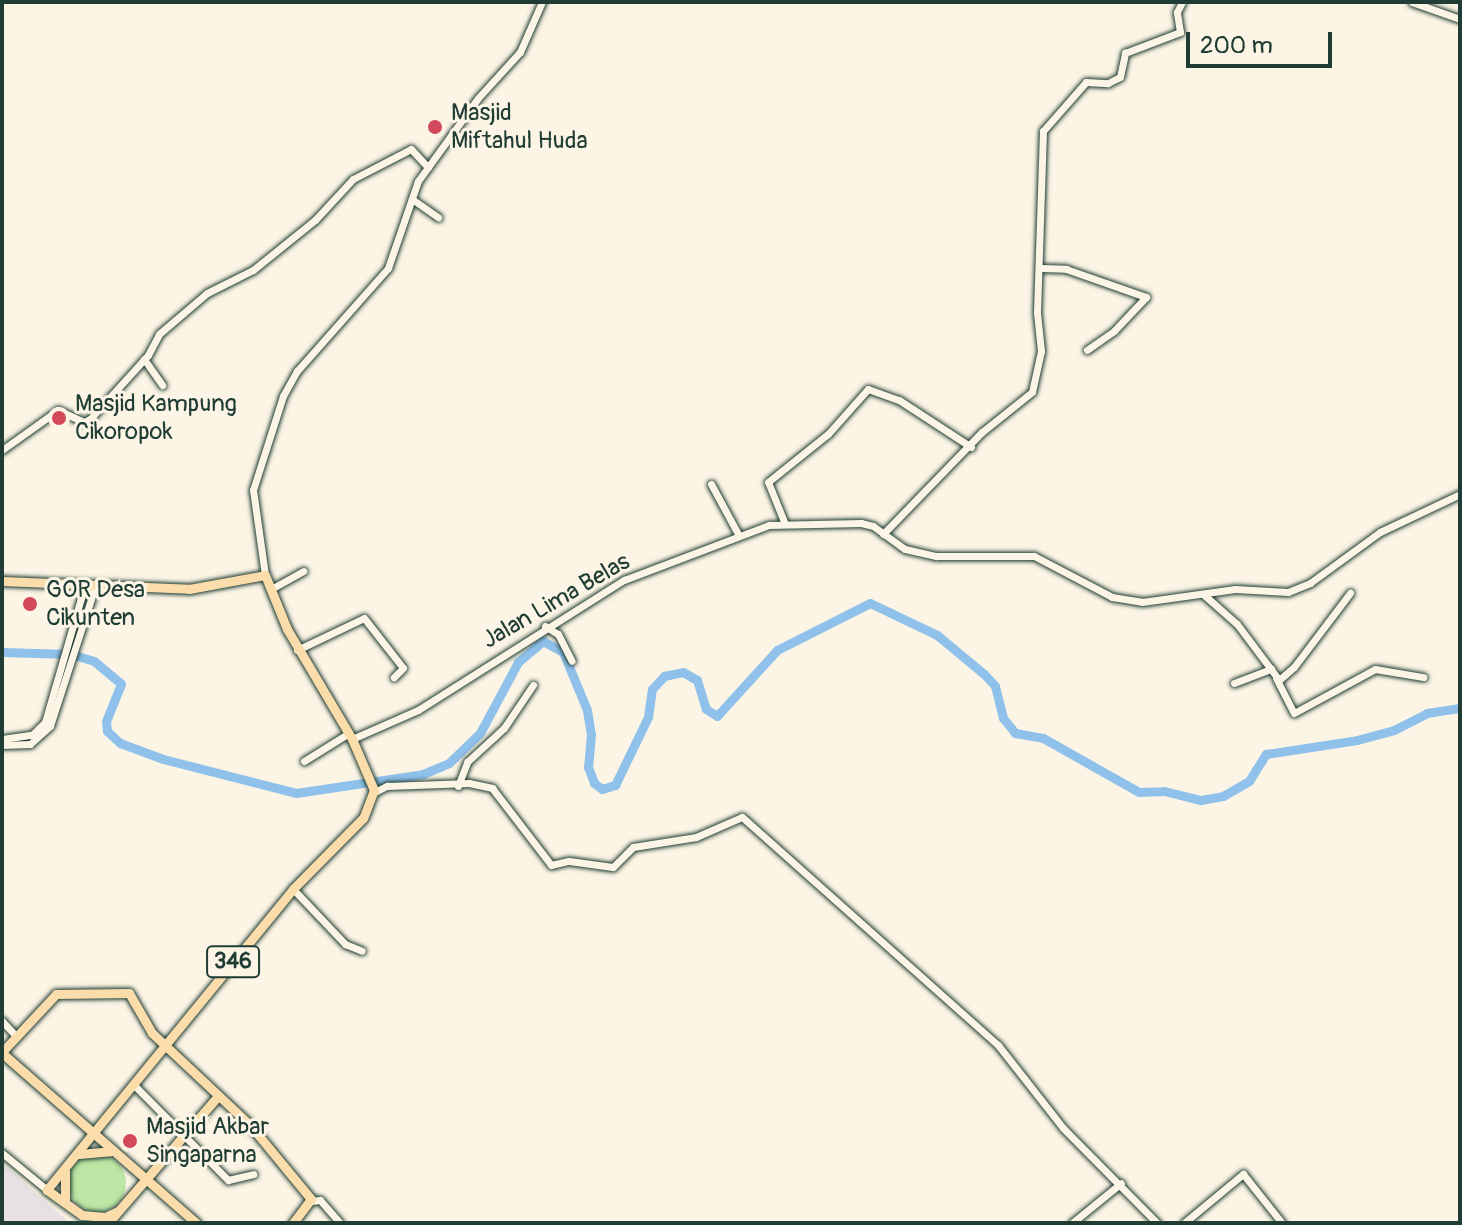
<!DOCTYPE html>
<html>
<head>
<meta charset="utf-8">
<style>
	body { margin:0 }
	#map { position:relative; width:1462px; height:1225px; overflow:hidden; background:#fcf5e5; font-family:Pangolin,sans-serif }
	div>[style] { position:absolute }
	[style*='--x'] { left:calc(var(--x)*1px); top:calc(var(--y)*1px); width:calc(var(--w)*1px); rotate:calc(var(--a)*1deg) }
	.built>* { inset:0; background:#e7e1e4 }
	.green>* { inset:0; background:#bbe6a3 }
	.round { border-radius:50% }
	.river>* { height:9px; margin:-4.5px; padding:0 4.5px; transform-origin:4.5px; border-radius:4.5px; background:#8fc1eb }
	.roads { filter:drop-shadow(0 0 2px #1f3d34) drop-shadow(0 0 2px #1f3d34) }
	.minor>* { height:7px; margin:-3.5px; padding:0 3.5px; transform-origin:3.5px; border-radius:3.5px; background:#fcf5e5 }
	.major>* { height:9px; margin:-4.5px; padding:0 4.5px; transform-origin:4.5px; border-radius:4.5px; background:#fbddab }
	.dots>* { width:22px; height:22px; translate:-50% -50%; box-sizing:border-box; border:4px solid #fcf5e5; border-radius:50% }
	span { translate:-50% -50%; white-space:nowrap; text-align:center; line-height:1.15; -webkit-text-stroke:6px #fcf5e5; paint-order:stroke }
	.shield-label span { padding:2px 6px; background:#fcf5e5; border:2px solid; border-radius:6px; -webkit-text-stroke-width:0 }
	.shield-label { font-size:22px; color:#1f3d34; font-weight:700 }
	.poi-label { font-size:24px; color:#1f3d34 }
	.left { translate:0 -50%; text-align:left }
	.street-label { font-size:24px; color:#1f3d34 }
	.frame { position:absolute; inset:0; border:4px solid #1f3d34; pointer-events:none }
	.scale { position:absolute; left:1186px; top:32px; width:146px; height:36px; box-sizing:border-box; border:4px solid #1f3d34; border-top:0; padding-left:10px; font-size:24px; line-height:28px; white-space:nowrap; color:#1f3d34; -webkit-text-stroke:6px #fcf5e5; paint-order:stroke }
</style>
</head>
<body>
<div id="map">
	<div class="built">
		<div style="clip-path:polygon(2px 1163px,70px 1223px,2px 1223px)"></div>
	</div>
	<div class="green">
		<div class="round" style="left:68px;top:1154px;width:58px;height:58px"></div>
	</div>
	<div class="river">
		<div style="--x:2;--y:652;--w:69;--a:1.7"></div>
		<div style="--x:71;--y:654;--w:24;--a:17"></div>
		<div style="--x:94;--y:661;--w:35;--a:40"></div>
		<div style="--x:121;--y:684;--w:40;--a:112"></div>
		<div style="--x:106;--y:721;--w:10;--a:84"></div>
		<div style="--x:107;--y:731;--w:18;--a:43"></div>
		<div style="--x:120;--y:743;--w:46;--a:20.4"></div>
		<div style="--x:163;--y:759;--w:137;--a:14.3"></div>
		<div style="--x:296;--y:793;--w:128;--a:-8.5"></div>
		<div style="--x:423;--y:774;--w:28;--a:-23"></div>
		<div style="--x:449;--y:763;--w:43;--a:-44.1"></div>
		<div style="--x:480;--y:733;--w:81;--a:-61.8"></div>
		<div style="--x:518;--y:662;--w:33;--a:-40"></div>
		<div style="--x:543;--y:641;--w:23;--a:29"></div>
		<div style="--x:563;--y:652;--w:63;--a:67.5"></div>
		<div style="--x:587;--y:710;--w:24;--a:81"></div>
		<div style="--x:591;--y:734;--w:33;--a:95"></div>
		<div style="--x:588;--y:767;--w:17;--a:69"></div>
		<div style="--x:594;--y:783;--w:10;--a:37"></div>
		<div style="--x:602;--y:789;--w:14;--a:-17"></div>
		<div style="--x:615;--y:785;--w:76;--a:-64.1"></div>
		<div style="--x:648;--y:717;--w:28;--a:-82"></div>
		<div style="--x:652;--y:689;--w:18;--a:-47"></div>
		<div style="--x:664;--y:676;--w:19;--a:-12"></div>
		<div style="--x:683;--y:672;--w:16;--a:30"></div>
		<div style="--x:697;--y:680;--w:30;--a:73"></div>
		<div style="--x:706;--y:709;--w:13;--a:32"></div>
		<div style="--x:717;--y:716;--w:89;--a:-47.7"></div>
		<div style="--x:777;--y:650;--w:104;--a:-26.8"></div>
		<div style="--x:870;--y:603;--w:74;--a:25.5"></div>
		<div style="--x:937;--y:635;--w:61;--a:39.7"></div>
		<div style="--x:984;--y:674;--w:16;--a:47"></div>
		<div style="--x:995;--y:686;--w:33;--a:76"></div>
		<div style="--x:1003;--y:718;--w:19;--a:51"></div>
		<div style="--x:1015;--y:733;--w:28;--a:10"></div>
		<div style="--x:1043;--y:738;--w:110;--a:29.4"></div>
		<div style="--x:1139;--y:792;--w:25;--a:-2"></div>
		<div style="--x:1164;--y:791;--w:38;--a:14"></div>
		<div style="--x:1201;--y:800;--w:22;--a:-10"></div>
		<div style="--x:1223;--y:796;--w:30;--a:-30"></div>
		<div style="--x:1249;--y:781;--w:32;--a:-58"></div>
		<div style="--x:1266;--y:754;--w:92;--a:-8.7"></div>
		<div style="--x:1357;--y:740;--w:38;--a:-15"></div>
		<div style="--x:1394;--y:730;--w:37;--a:-27"></div>
		<div style="--x:1427;--y:713;--w:33;--a:-9"></div>
	</div>
	<div class="roads">
		<div class="minor">
			<div style="--x:1412;--y:2;--w:51;--a:19.5"></div>
			<div style="--x:412;--y:199;--w:32;--a:35"></div>
			<div style="--x:1041;--y:268;--w:25;--a:2"></div>
			<div style="--x:1066;--y:269;--w:85;--a:19.3"></div>
			<div style="--x:1146;--y:297;--w:47;--a:133.3"></div>
			<div style="--x:1114;--y:331;--w:33;--a:145"></div>
			<div style="--x:144;--y:359;--w:32;--a:55"></div>
			<div style="--x:2;--y:450;--w:69;--a:-35.5"></div>
			<div style="--x:58;--y:410;--w:29;--a:25"></div>
			<div style="--x:84;--y:422;--w:7;--a:-27"></div>
			<div style="--x:90;--y:419;--w:86;--a:-47.8"></div>
			<div style="--x:148;--y:355;--w:24;--a:-62"></div>
			<div style="--x:159;--y:334;--w:63;--a:-40.5"></div>
			<div style="--x:207;--y:293;--w:51;--a:-26.6"></div>
			<div style="--x:253;--y:270;--w:80;--a:-38.9"></div>
			<div style="--x:315;--y:220;--w:56;--a:-47.2"></div>
			<div style="--x:353;--y:179;--w:65;--a:-27.3"></div>
			<div style="--x:411;--y:149;--w:25;--a:47"></div>
			<div style="--x:711;--y:484;--w:57;--a:61.6"></div>
			<div style="--x:785;--y:524;--w:45;--a:-112"></div>
			<div style="--x:768;--y:482;--w:77;--a:-38.7"></div>
			<div style="--x:828;--y:434;--w:60;--a:-48.4"></div>
			<div style="--x:868;--y:389;--w:33;--a:20"></div>
			<div style="--x:899;--y:400;--w:86;--a:33.1"></div>
			<div style="--x:883;--y:534;--w:142;--a:-45.9"></div>
			<div style="--x:982;--y:432;--w:64;--a:-38.7"></div>
			<div style="--x:1032;--y:392;--w:42;--a:-77.6"></div>
			<div style="--x:1041;--y:351;--w:39;--a:-96"></div>
			<div style="--x:1037;--y:312;--w:181;--a:-88.1"></div>
			<div style="--x:1043;--y:131;--w:65;--a:-48.7"></div>
			<div style="--x:1086;--y:82;--w:22;--a:3"></div>
			<div style="--x:1108;--y:83;--w:13;--a:-27"></div>
			<div style="--x:1120;--y:77;--w:25;--a:-78"></div>
			<div style="--x:1125;--y:53;--w:59;--a:-20.9"></div>
			<div style="--x:1180;--y:32;--w:20;--a:-99"></div>
			<div style="--x:1177;--y:12;--w:11;--a:-63"></div>
			<div style="--x:265;--y:575;--w:86;--a:-98"></div>
			<div style="--x:253;--y:490;--w:99;--a:-72.3"></div>
			<div style="--x:283;--y:396;--w:29;--a:-61"></div>
			<div style="--x:297;--y:371;--w:137;--a:-48.5"></div>
			<div style="--x:388;--y:268;--w:92;--a:-71"></div>
			<div style="--x:418;--y:181;--w:102;--a:-54.1"></div>
			<div style="--x:478;--y:98;--w:62;--a:-47.6"></div>
			<div style="--x:520;--y:52;--w:55;--a:-66.3"></div>
			<div style="--x:271;--y:589;--w:37;--a:-29"></div>
			<div style="--x:1203;--y:594;--w:45;--a:41.4"></div>
			<div style="--x:1237;--y:624;--w:70;--a:53.1"></div>
			<div style="--x:1279;--y:680;--w:20;--a:-41"></div>
			<div style="--x:1294;--y:667;--w:93;--a:-52.9"></div>
			<div style="--x:545;--y:626;--w:15;--a:32"></div>
			<div style="--x:558;--y:634;--w:30;--a:63"></div>
			<div style="--x:297;--y:650;--w:74;--a:-25.5"></div>
			<div style="--x:364;--y:618;--w:63;--a:52"></div>
			<div style="--x:403;--y:668;--w:13;--a:135"></div>
			<div style="--x:1276;--y:678;--w:39;--a:63"></div>
			<div style="--x:1294;--y:713;--w:92;--a:-28.5"></div>
			<div style="--x:1375;--y:669;--w:49;--a:9.5"></div>
			<div style="--x:1234;--y:683;--w:40;--a:-21"></div>
			<div style="--x:2;--y:739;--w:30;--a:-8"></div>
			<div style="--x:32;--y:735;--w:18;--a:-45"></div>
			<div style="--x:45;--y:722;--w:144;--a:-73.8"></div>
			<div style="--x:352;--y:739;--w:72;--a:-23.7"></div>
			<div style="--x:418;--y:710;--w:244;--a:-32.3"></div>
			<div style="--x:624;--y:580;--w:155;--a:-20.8"></div>
			<div style="--x:769;--y:525;--w:92;--a:-1.2"></div>
			<div style="--x:861;--y:523;--w:12;--a:14"></div>
			<div style="--x:873;--y:526;--w:39;--a:36"></div>
			<div style="--x:905;--y:549;--w:32;--a:13"></div>
			<div style="--x:936;--y:556;--w:98;--a:0"></div>
			<div style="--x:1034;--y:556;--w:88;--a:27.7"></div>
			<div style="--x:1112;--y:597;--w:30;--a:9"></div>
			<div style="--x:1142;--y:602;--w:94;--a:-8"></div>
			<div style="--x:1235;--y:589;--w:53;--a:3.2"></div>
			<div style="--x:1288;--y:592;--w:24;--a:-22"></div>
			<div style="--x:1310;--y:583;--w:87;--a:-36.1"></div>
			<div style="--x:1380;--y:532;--w:89;--a:-25.4"></div>
			<div style="--x:2;--y:745;--w:28;--a:-2"></div>
			<div style="--x:30;--y:744;--w:27;--a:-42"></div>
			<div style="--x:50;--y:726;--w:149;--a:-72.1"></div>
			<div style="--x:304;--y:761;--w:53;--a:-31.9"></div>
			<div style="--x:458;--y:786;--w:26;--a:-69"></div>
			<div style="--x:467;--y:762;--w:50;--a:-42.6"></div>
			<div style="--x:504;--y:728;--w:52;--a:-56"></div>
			<div style="--x:373;--y:793;--w:16;--a:-27"></div>
			<div style="--x:387;--y:786;--w:82;--a:-2.1"></div>
			<div style="--x:469;--y:783;--w:24;--a:12"></div>
			<div style="--x:492;--y:788;--w:97;--a:52.5"></div>
			<div style="--x:551;--y:865;--w:18;--a:-13"></div>
			<div style="--x:569;--y:861;--w:44;--a:7.8"></div>
			<div style="--x:613;--y:867;--w:28;--a:-45"></div>
			<div style="--x:633;--y:847;--w:64;--a:-9"></div>
			<div style="--x:696;--y:837;--w:50;--a:-23.5"></div>
			<div style="--x:742;--y:817;--w:343;--a:41.7"></div>
			<div style="--x:998;--y:1045;--w:105;--a:51.9"></div>
			<div style="--x:1063;--y:1128;--w:134;--a:45.3"></div>
			<div style="--x:293;--y:889;--w:76;--a:46.6"></div>
			<div style="--x:345;--y:944;--w:18;--a:22"></div>
			<div style="--x:2;--y:1021;--w:21;--a:47"></div>
			<div style="--x:134;--y:1085;--w:134;--a:45.3"></div>
			<div style="--x:228;--y:1180;--w:26;--a:-13"></div>
			<div style="--x:2;--y:1153;--w:58;--a:39.4"></div>
			<div style="--x:311;--y:1201;--w:9;--a:-6"></div>
			<div style="--x:320;--y:1200;--w:30;--a:49"></div>
			<div style="--x:1072;--y:1223;--w:63;--a:-39.2"></div>
			<div style="--x:1184;--y:1223;--w:77;--a:-39.7"></div>
			<div style="--x:1243;--y:1174;--w:63;--a:51.5"></div>
		</div>
		<div class="major">
			<div style="--x:2;--y:581;--w:187;--a:2.4"></div>
			<div style="--x:189;--y:589;--w:77;--a:-10.4"></div>
			<div style="--x:265;--y:575;--w:58;--a:67.8"></div>
			<div style="--x:287;--y:629;--w:128;--a:59.4"></div>
			<div style="--x:352;--y:739;--w:56;--a:66.7"></div>
			<div style="--x:374;--y:790;--w:30;--a:111"></div>
			<div style="--x:363;--y:818;--w:100;--a:134.6"></div>
			<div style="--x:293;--y:889;--w:389;--a:129.3"></div>
			<div style="--x:47;--y:1190;--w:43;--a:35.5"></div>
			<div style="--x:82;--y:1215;--w:23;--a:5"></div>
			<div style="--x:105;--y:1217;--w:14;--a:-25"></div>
			<div style="--x:2;--y:1052;--w:79;--a:-47"></div>
			<div style="--x:56;--y:994;--w:73;--a:-0.8"></div>
			<div style="--x:129;--y:993;--w:46;--a:60.1"></div>
			<div style="--x:152;--y:1033;--w:134;--a:43.2"></div>
			<div style="--x:250;--y:1125;--w:96;--a:50.5"></div>
			<div style="--x:311;--y:1199;--w:30;--a:127"></div>
			<div style="--x:2;--y:1053;--w:258;--a:41.2"></div>
			<div style="--x:79;--y:1154;--w:32;--a:-5"></div>
			<div style="--x:65;--y:1202;--w:31;--a:-90"></div>
			<div style="--x:108;--y:1223;--w:168;--a:-49.1"></div>
		</div>
	</div>
	<div class="dots">
		<div style="left:435px;top:127px;background:#d1495b"></div>
		<div style="left:59px;top:418px;background:#d1495b"></div>
		<div style="left:30px;top:604px;background:#d1495b"></div>
		<div style="left:130px;top:1141px;background:#d1495b"></div>
	</div>
	<div class="shield-label">
		<span style="left:233px;top:962px">346</span>
	</div>
	<div class="poi-label">
		<span class="left" style="left:451px;top:127px">Masjid<br>Miftahul Huda</span>
		<span class="left" style="left:75px;top:418px">Masjid Kampung<br>Cikoropok</span>
		<span class="left" style="left:46px;top:604px">GOR Desa<br>Cikunten</span>
		<span class="left" style="left:146px;top:1141px">Masjid Akbar<br>Singaparna</span>
	</div>
	<div class="street-label">
		<span style="left:556px;top:601px;rotate:-30deg">Jalan Lima Belas</span>
	</div>
	<div class="frame"></div>
	<div class="scale">200 m</div>
</div>
</body>
</html>
